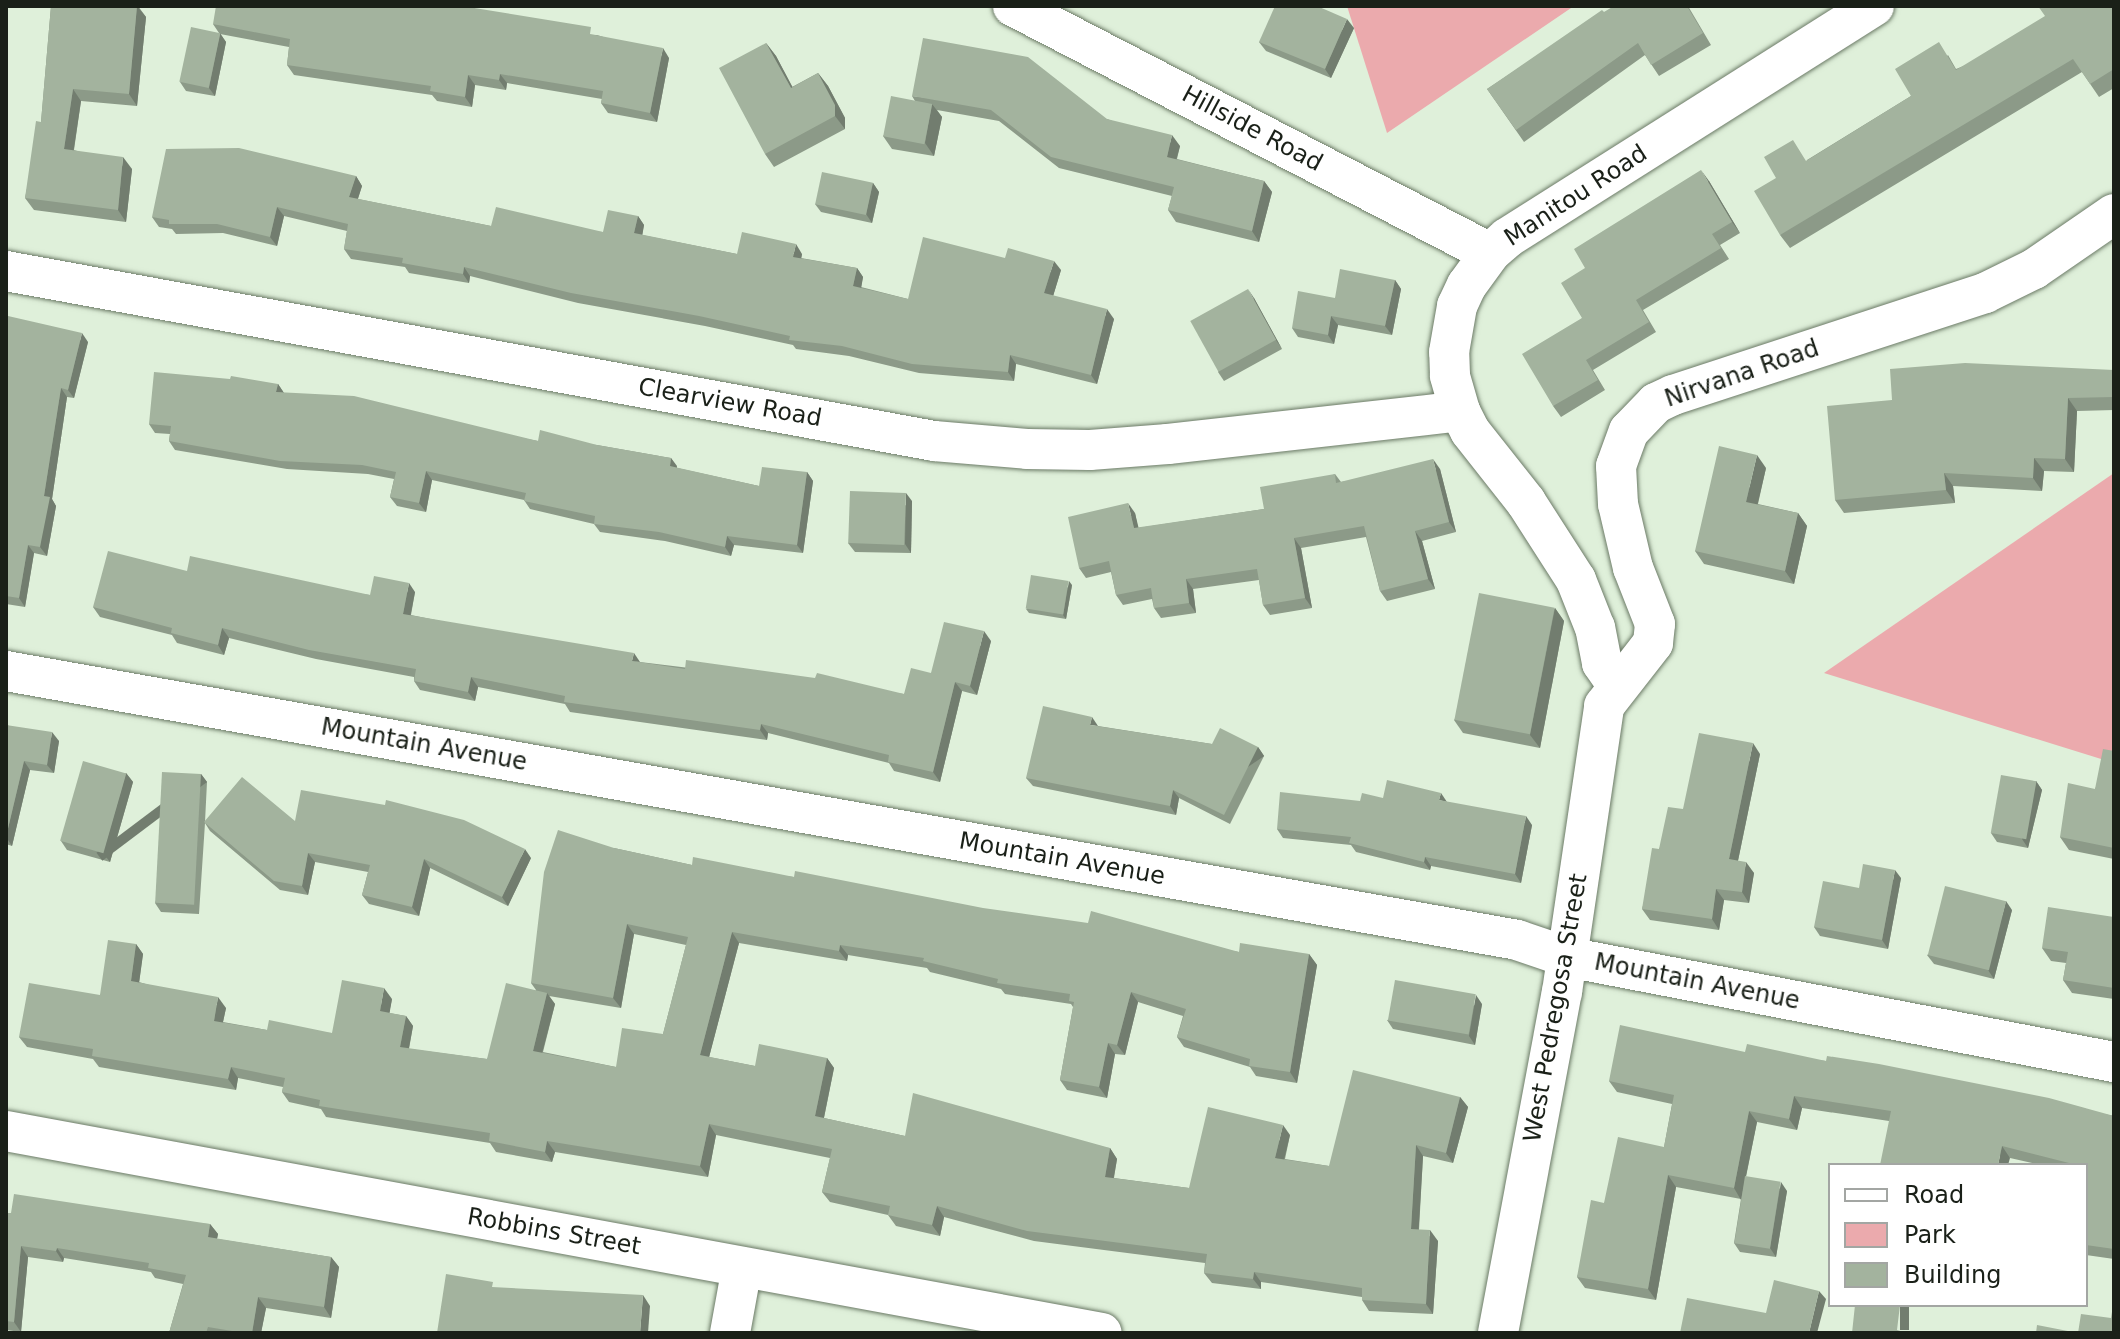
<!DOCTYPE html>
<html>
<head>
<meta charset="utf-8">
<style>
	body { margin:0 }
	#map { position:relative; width:2120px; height:1339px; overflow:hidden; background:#dff0da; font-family:"DejaVu Sans",sans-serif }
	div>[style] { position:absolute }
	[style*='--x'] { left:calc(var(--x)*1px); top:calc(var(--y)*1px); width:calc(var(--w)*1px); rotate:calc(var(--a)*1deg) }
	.green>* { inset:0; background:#ebaaad }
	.roads { filter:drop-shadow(0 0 2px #6b7a66) drop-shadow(0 0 2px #6b7a66) }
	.street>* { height:40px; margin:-20px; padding:0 20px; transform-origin:20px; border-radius:20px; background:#fff }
	.wall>* { inset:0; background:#8c9a88 }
	.shaded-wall>* { inset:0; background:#727d6f; transform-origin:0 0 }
	.building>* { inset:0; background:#a3b39e; transform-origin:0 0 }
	span { translate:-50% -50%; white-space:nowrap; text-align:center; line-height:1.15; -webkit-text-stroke:7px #fff; paint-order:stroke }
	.street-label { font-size:24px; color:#1a2018 }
	.frame { position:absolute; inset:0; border:8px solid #1a2018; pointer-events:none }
	.legend { position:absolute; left:1828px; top:1163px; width:260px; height:144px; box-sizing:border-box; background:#fff; border:2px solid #a3a6a3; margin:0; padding:10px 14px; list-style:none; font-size:24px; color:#1a2018 }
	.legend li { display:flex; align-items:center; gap:16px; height:40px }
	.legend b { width:40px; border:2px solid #a3a6a3 }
</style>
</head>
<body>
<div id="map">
	<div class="green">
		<div style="clip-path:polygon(1347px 6px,1574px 6px,1387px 133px)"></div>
		<div style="clip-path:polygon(2114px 473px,2114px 763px,1824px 673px)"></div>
	</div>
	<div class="roads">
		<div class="street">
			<div style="--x:1013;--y:6;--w:537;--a:27.38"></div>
			<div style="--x:6;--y:271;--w:943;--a:10.38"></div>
			<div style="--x:934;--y:441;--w:93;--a:4.9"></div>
			<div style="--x:1027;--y:449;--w:63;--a:0.9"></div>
			<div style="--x:1090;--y:450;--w:78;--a:-4.4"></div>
			<div style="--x:1168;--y:444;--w:294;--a:-6.4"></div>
			<div style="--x:6;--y:671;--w:1535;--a:10.09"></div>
			<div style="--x:1517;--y:940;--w:53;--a:18.8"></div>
			<div style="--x:1567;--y:957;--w:557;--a:10.87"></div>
			<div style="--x:1618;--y:686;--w:28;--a:-125"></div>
			<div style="--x:1602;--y:663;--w:36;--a:-101"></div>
			<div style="--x:1595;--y:628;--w:52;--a:-111.6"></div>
			<div style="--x:1576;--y:580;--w:93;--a:-122.7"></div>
			<div style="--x:1526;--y:502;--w:90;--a:-128.3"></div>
			<div style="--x:1470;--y:431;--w:22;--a:-117"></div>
			<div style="--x:1460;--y:411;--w:37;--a:-106"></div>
			<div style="--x:1450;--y:375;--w:23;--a:-92"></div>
			<div style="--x:1449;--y:352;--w:47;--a:-80.1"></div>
			<div style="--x:1457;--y:306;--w:23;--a:-65"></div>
			<div style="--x:1467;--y:285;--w:39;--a:-54"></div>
			<div style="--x:1490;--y:253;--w:23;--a:-41"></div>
			<div style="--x:1507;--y:238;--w:434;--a:-32.3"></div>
			<div style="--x:6;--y:1131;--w:1114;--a:10.44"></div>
			<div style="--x:730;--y:1333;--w:67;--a:-79.7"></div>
			<div style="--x:1498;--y:1333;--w:347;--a:-79.4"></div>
			<div style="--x:1562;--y:992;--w:289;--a:-81.6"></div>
			<div style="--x:1604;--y:706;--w:80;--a:-52.1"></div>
			<div style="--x:1653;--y:643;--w:19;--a:-84"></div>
			<div style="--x:1655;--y:624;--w:60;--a:-111.4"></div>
			<div style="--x:1633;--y:568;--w:66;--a:-103.2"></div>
			<div style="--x:1618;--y:504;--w:38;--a:-93"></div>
			<div style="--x:1616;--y:466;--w:37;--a:-70"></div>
			<div style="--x:1629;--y:431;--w:39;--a:-46"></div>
			<div style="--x:1656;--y:403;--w:19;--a:-25"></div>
			<div style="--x:1673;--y:395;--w:328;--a:-18.1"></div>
			<div style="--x:1985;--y:293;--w:55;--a:-26.1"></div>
			<div style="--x:2034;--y:269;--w:97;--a:-34.5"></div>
		</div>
	</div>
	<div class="wall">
		<div style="clip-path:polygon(51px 6px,138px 6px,146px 17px,137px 106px,81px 101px,74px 150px,132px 169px,126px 222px,34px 210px,25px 198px,41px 122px)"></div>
		<div style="clip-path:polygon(1688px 6px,1711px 45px,1659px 76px,1645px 55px,1524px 142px,1487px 89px,1604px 12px)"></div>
		<div style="clip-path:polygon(2114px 6px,2114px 88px,2099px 97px,2082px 72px,1790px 248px,1780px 235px,1807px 160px,1911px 96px,1948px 55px,1956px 69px)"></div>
		<div style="clip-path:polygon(213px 24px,597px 35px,669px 58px,657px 122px,608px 113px,601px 103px,602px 99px,507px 83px,506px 90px,475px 85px,472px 107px,437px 101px,432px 95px,294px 75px,287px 65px,289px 47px,220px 34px,226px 42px,215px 96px,186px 91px,180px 82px,219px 33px)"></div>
		<div style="clip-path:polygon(1354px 28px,1331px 78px,1266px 51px,1259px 42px)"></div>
		<div style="clip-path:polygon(766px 43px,776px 56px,792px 87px,818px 73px,828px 86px,845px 118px,845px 129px,774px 167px,765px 154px)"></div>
		<div style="clip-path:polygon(912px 96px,1107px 119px,1180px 146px,1177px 159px,1264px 181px,1272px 192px,1259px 242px,1176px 222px,1168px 210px,1172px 196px,1059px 168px,999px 121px,937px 110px,942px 117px,934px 156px,892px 149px,883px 136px,915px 101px)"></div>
		<div style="clip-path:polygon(356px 176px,362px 186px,358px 199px,491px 226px,603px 232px,638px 216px,644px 225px,642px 235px,737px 254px,802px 254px,801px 258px,857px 268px,863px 277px,861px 287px,908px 299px,1061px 270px,1053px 296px,1114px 319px,1097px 384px,1016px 364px,1014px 381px,919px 373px,849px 356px,796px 349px,793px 345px,705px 326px,578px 303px,470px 276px,469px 283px,409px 273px,405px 267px,351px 259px,344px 249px,347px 231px,284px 216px,277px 246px,223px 233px,176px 234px,172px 229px,159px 227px,152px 217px)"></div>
		<div style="clip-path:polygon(1709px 181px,1740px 233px,1720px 245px,1729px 259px,1643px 310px,1656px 332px,1593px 370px,1605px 390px,1561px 417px,1553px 406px,1582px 318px,1585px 268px)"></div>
		<div style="clip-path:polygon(873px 183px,879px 192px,872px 223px,821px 212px,815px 204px)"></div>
		<div style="clip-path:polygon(1395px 280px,1401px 289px,1392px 335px,1338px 325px,1334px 344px,1298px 337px,1292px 328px,1335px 298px)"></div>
		<div style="clip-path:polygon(1254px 298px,1282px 349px,1224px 381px,1218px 372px)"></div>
		<div style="clip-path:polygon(6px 324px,88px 342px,74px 398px,67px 397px,52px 499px,56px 506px,47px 556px,34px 553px,25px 607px,6px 604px)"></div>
		<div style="clip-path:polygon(2114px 370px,2114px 410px,2077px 411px,2074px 472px,2044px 471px,2042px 491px,1953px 486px,1955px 503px,1844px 513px,1835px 500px,1892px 400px)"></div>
		<div style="clip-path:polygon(278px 384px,284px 393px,538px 441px,597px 445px,671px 458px,677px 468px,759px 486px,807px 472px,813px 481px,803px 553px,734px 545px,731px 556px,665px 541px,600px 532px,594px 524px,530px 509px,524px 500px,432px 480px,426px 512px,397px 506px,390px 497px,394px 479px,368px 474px,287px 469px,175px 450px,169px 441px,170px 434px,155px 433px,149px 424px)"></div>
		<div style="clip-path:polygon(1766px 468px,1758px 504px,1798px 513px,1807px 526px,1794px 584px,1704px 564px,1695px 551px)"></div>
		<div style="clip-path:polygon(1440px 469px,1456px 532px,1422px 541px,1435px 589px,1387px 601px,1380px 591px,1366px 537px,1301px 548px,1312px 608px,1270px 615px,1263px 605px,1259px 580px,1193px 589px,1196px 613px,1161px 618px,1154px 608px,1152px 599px,1123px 605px,1116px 595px,1111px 572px,1086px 578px,1079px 568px,1135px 513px,1138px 528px,1264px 509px,1335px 474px,1341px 482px)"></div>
		<div style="clip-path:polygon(912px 501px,911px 553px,855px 552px,848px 543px)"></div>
		<div style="clip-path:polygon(187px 571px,370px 595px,415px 592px,411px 615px,640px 662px,904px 694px,931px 673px,991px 641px,977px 695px,962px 691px,940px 782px,894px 771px,889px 763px,768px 733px,767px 740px,570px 712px,565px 704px,478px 687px,475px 701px,420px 690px,414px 681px,414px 677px,316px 659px,229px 638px,224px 655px,177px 643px,172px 635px,100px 617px,93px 607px)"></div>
		<div style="clip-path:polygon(1072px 585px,1066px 619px,1029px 613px,1026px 609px)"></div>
		<div style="clip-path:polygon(1555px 608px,1564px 621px,1540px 748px,1463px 733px,1454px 720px)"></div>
		<div style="clip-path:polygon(6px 725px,59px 741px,54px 773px,30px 770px,12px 846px,6px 844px)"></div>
		<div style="clip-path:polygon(1098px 726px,1212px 744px,1258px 747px,1264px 756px,1230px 824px,1179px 798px,1176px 815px,1033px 786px,1026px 778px)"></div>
		<div style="clip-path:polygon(2114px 751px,2114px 859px,2069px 850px,2060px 837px,2095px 789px)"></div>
		<div style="clip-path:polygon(1760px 754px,1738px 861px,1754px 873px,1749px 903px,1724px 900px,1719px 930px,1650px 920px,1642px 909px,1659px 849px,1683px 809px)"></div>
		<div style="clip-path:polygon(126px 773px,133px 782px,110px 862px,67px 850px,61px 841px)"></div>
		<div style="clip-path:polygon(201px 774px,207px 782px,205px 822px,295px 821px,531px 858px,508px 906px,430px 868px,419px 916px,369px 904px,362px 895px,368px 872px,315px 862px,308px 895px,280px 890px,210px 831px,205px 823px,199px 914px,161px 912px,155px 903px)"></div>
		<div style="clip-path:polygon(2036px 781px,2042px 790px,2028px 848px,1997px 842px,1991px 833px)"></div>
		<div style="clip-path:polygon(1383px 798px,1447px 802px,1532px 825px,1521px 883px,1431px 866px,1430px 870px,1356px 852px,1351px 845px,1283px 838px,1277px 829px)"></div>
		<div style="clip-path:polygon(evenodd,614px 848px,692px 865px,794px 877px,1239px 952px,1309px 954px,1317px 965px,1297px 1083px,1256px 1076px,1250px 1067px,1184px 1047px,1177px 1037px,1183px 1016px,1138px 1002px,1125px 1055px,1115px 1054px,1107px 1098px,1067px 1090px,1060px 1080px,1073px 1007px,1071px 1004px,1005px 994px,1001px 989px,930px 972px,927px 968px,848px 955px,847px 961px,739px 943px,709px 1057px,755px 1066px,827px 1058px,834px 1068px,824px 1118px,905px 1136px,1110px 1148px,1117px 1159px,1114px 1178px,1189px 1188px,1290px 1135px,1285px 1159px,1329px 1166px,1460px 1097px,1468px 1107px,1453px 1163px,1423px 1156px,1419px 1230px,1438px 1241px,1433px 1314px,1369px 1311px,1362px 1300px,1362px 1297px,1261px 1282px,1261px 1289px,1212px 1283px,1204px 1273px,1205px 1263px,1034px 1241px,944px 1217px,940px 1236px,896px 1226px,888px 1215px,830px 1202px,822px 1192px,830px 1158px,716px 1135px,708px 1177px,555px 1152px,552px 1162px,496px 1152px,490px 1143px,326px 1117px,321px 1109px,289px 1102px,282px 1092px,283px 1087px,238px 1078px,236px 1090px,99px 1067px,93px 1059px,27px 1047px,19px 1037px,100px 995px,136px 944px,143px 954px,139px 982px,226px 1008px,223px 1022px,267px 1030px,332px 1033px,392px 999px,389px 1013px,406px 1016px,413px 1026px,409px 1049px,487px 1059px,536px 990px,531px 983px,614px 848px,634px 934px,686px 945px,663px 1034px,616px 1067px,543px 1052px,555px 1004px,549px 996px,621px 1008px,634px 934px)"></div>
		<div style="clip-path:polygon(1901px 878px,1888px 949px,1820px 936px,1814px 927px,1859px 888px)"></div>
		<div style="clip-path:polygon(2012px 910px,1994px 979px,1934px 964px,1927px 955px)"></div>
		<div style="clip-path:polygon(2114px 917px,2114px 999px,2072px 993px,2063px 980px,2066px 963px,2051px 961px,2042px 948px)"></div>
		<div style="clip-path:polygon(1482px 1004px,1475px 1045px,1393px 1029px,1387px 1020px)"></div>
		<div style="clip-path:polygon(1745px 1052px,1826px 1061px,2114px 1116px,2114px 1259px,2086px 1255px,2086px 1165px,2041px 1165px,2010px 1158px,1889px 1121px,1802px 1108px,1797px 1130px,1757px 1122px,1746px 1177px,1787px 1191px,1776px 1257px,1740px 1252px,1734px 1243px,1741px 1199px,1676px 1187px,1656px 1300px,1585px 1288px,1577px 1277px,1604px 1203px,1664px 1147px,1672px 1104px,1617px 1092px,1609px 1081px)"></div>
		<div style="clip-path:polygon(6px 1213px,210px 1224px,218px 1234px,217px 1239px,331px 1257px,339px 1267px,331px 1318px,266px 1308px,261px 1333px,169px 1333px,183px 1284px,155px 1278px,151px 1272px,64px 1258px,63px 1262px,28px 1257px,21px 1332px,6px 1330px)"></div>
	</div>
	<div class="shaded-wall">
		<div style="clip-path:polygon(137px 6px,146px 17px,137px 106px,129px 94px)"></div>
		<div style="clip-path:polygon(1347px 19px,1354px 28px,1331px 78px,1325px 69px)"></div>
		<div style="clip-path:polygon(220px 33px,226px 42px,215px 96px,209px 88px)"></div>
		<div style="clip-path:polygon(766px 43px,776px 56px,800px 101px,791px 88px)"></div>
		<div style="clip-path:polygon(663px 48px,669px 58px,657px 122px,650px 113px)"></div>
		<div style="clip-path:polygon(818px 73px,828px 86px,845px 118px,845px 129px,835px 116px)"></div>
		<div style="clip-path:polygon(500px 74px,507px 83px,506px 90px,499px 80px)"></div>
		<div style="clip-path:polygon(468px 75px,475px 85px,472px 107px,465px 97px)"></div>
		<div style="clip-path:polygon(73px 89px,81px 101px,72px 161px,64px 149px)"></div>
		<div style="clip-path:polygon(932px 104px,942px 117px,934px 156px,925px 143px)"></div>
		<div style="clip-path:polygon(1172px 135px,1180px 146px,1174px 168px,1167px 157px)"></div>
		<div style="clip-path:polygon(123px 157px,132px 169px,126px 222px,118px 210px)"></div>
		<div style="clip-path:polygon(1701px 170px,1709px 181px,1740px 233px,1732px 222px)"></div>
		<div style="clip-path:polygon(356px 176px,362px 186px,355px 207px,349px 197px)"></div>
		<div style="clip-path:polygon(1264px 181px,1272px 192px,1259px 242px,1252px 231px)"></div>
		<div style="clip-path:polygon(873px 183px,879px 192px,872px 223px,866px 214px)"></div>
		<div style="clip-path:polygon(277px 207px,284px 216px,277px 246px,270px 237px)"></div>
		<div style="clip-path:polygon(638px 216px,644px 225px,641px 243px,634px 233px)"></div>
		<div style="clip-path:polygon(796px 244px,802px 254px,800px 266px,793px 257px)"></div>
		<div style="clip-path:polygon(1054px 261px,1061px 270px,1051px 303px,1044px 293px)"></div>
		<div style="clip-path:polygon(464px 267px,470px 276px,469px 283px,463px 274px)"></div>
		<div style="clip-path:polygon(857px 268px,863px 277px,860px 295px,853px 286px)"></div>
		<div style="clip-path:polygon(1395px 280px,1401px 289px,1392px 335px,1385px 326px)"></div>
		<div style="clip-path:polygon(1248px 289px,1254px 298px,1282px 349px,1276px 340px)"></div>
		<div style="clip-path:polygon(1107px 309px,1114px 319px,1097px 384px,1091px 375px)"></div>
		<div style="clip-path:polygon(1331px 316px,1338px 325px,1334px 344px,1328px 335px)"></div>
		<div style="clip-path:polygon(82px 333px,88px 342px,74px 398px,68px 390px)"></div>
		<div style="clip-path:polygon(1010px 355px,1016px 364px,1014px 381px,1008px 372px)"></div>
		<div style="clip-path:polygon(278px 384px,284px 393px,276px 392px)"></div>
		<div style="clip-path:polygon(61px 388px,67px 397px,52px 499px,56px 506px,47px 556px,40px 547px,44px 496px)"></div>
		<div style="clip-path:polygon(2068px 398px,2077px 411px,2074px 472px,2065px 459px)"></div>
		<div style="clip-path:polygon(1757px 455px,1766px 468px,1755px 515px,1746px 502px)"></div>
		<div style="clip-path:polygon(671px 458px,677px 466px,676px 475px,670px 466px)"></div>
		<div style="clip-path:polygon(2034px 458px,2044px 471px,2042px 491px,2033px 478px)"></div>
		<div style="clip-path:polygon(1433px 459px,1440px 469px,1456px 532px,1449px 522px)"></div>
		<div style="clip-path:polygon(426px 471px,432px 480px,426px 512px,419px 503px)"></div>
		<div style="clip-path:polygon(807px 472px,813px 481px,803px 553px,797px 545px)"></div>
		<div style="clip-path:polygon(1944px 473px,1953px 486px,1955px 503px,1946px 490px)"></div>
		<div style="clip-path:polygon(906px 493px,912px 501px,911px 553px,905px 544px)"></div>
		<div style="clip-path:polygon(1128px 503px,1135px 513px,1141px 538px,1134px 528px)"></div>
		<div style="clip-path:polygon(1798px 513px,1807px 526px,1794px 584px,1785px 571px)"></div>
		<div style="clip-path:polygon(1415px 531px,1422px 541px,1435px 589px,1428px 579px)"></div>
		<div style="clip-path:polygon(727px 536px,734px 545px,731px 556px,725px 547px)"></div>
		<div style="clip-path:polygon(1294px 538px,1301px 548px,1312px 608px,1305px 598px)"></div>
		<div style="clip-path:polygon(28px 545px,34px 553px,25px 607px,19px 598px)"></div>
		<div style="clip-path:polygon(1186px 579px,1193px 589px,1196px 613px,1189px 603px)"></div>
		<div style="clip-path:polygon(1069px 581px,1072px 585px,1066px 619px,1063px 615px)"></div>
		<div style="clip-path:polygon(409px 583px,415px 592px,409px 623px,403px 614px)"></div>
		<div style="clip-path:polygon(1555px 608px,1564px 621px,1540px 748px,1530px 735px)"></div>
		<div style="clip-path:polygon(222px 628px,229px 638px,224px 655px,218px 645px)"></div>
		<div style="clip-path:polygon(984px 631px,991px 641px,977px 695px,970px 686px)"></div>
		<div style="clip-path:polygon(634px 653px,640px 662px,632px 661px)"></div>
		<div style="clip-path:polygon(471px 677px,478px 687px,475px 701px,468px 692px)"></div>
		<div style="clip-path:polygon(955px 682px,962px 691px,940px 782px,933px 772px)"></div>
		<div style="clip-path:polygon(1092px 717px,1098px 726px,1090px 725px)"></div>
		<div style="clip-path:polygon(761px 724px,768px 733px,767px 740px,760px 730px)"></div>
		<div style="clip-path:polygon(52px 732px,59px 741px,54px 773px,47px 765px)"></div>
		<div style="clip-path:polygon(1753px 743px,1760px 754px,1736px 870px,1729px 859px)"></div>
		<div style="left:1258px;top:747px;width:11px;height:76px;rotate:56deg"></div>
		<div style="clip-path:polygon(24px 761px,30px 770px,12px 846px,6px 837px)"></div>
		<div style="clip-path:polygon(126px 773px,133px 782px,110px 862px,103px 853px)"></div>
		<div style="left:201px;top:774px;width:10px;height:131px;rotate:53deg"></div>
		<div style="clip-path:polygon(2036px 781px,2042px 790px,2028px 848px,2022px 839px)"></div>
		<div style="clip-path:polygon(1173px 790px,1179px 798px,1176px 815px,1170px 806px)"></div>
		<div style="clip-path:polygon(1441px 793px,1447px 802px,1439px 800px)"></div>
		<div style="clip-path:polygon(1526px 816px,1532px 825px,1521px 883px,1515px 874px)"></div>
		<div style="clip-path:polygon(525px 849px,531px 858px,508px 906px,502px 897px)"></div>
		<div style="clip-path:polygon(308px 853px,315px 862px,308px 895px,302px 886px)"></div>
		<div style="clip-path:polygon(1425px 857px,1431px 866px,1430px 870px,1424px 862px)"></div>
		<div style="clip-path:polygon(424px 859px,430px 868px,419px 916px,412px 907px)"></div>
		<div style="clip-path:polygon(1746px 862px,1754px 873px,1749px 903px,1742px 892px)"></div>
		<div style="clip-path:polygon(1895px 870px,1901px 878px,1888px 949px,1882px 940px)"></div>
		<div style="clip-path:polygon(1716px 889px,1724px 900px,1719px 930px,1712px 919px)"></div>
		<div style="clip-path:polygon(2006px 901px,2012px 910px,1994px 979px,1988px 970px)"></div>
		<div style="clip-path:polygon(627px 924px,634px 934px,621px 1008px,613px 998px)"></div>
		<div style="clip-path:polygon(732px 932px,739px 943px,707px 1065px,700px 1055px)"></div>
		<div style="clip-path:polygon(136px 944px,143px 954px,138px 991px,131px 981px)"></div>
		<div style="clip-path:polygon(840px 945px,848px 955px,847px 961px,839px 951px)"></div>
		<div style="clip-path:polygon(1309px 954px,1317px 965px,1297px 1083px,1290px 1072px)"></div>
		<div style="clip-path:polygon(384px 988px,392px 999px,388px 1022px,380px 1011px)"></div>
		<div style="clip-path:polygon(1131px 992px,1138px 1002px,1125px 1055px,1117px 1045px)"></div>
		<div style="clip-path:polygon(547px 993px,555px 1004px,540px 1061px,533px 1051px)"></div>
		<div style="clip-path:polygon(1476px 995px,1482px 1004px,1475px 1045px,1469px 1036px)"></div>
		<div style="clip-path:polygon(218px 997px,226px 1008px,221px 1031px,214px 1021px)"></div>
		<div style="clip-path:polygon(406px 1016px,413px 1026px,407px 1058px,400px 1047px)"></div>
		<div style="clip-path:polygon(1108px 1043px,1115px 1054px,1107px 1098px,1099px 1087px)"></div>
		<div style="clip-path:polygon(827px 1058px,834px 1068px,822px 1127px,815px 1116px)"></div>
		<div style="clip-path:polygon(231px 1067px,238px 1078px,236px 1090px,228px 1079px)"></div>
		<div style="clip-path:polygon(1794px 1096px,1802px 1108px,1797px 1130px,1789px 1119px)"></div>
		<div style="clip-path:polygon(1460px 1097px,1468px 1107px,1453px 1163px,1446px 1153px)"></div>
		<div style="clip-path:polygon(1749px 1111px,1757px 1122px,1741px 1200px,1734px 1188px)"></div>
		<div style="clip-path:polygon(709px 1124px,716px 1135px,708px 1177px,700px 1166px)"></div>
		<div style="clip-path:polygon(1283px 1125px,1290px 1135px,1282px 1168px,1275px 1158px)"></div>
		<div style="clip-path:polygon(547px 1141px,555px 1152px,552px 1162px,545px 1152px)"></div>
		<div style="clip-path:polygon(1416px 1145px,1423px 1156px,1418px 1240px,1411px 1229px)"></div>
		<div style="clip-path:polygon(2002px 1146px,2010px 1158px,2008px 1165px,1998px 1165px)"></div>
		<div style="clip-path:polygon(1110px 1148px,1117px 1159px,1112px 1187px,1105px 1177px)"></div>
		<div style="clip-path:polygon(1668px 1175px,1676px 1187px,1656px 1300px,1648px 1289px)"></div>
		<div style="clip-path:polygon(1781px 1182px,1787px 1191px,1776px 1257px,1770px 1248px)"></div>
		<div style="clip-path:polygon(937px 1206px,944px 1217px,940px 1236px,932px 1225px)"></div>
		<div style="clip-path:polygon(210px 1224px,218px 1234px,215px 1248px,208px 1237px)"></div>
		<div style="clip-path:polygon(1430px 1230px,1438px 1241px,1433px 1314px,1426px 1304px)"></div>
		<div style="clip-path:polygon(21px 1246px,28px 1257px,21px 1332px,14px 1322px)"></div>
		<div style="clip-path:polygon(57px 1248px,64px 1258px,63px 1262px,56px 1251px)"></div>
		<div style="clip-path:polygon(331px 1257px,339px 1267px,331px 1318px,324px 1307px)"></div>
		<div style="clip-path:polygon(1254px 1272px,1261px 1282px,1261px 1289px,1253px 1279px)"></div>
		<div style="clip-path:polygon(1819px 1291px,1826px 1299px,1817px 1333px,1809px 1333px)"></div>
		<div style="clip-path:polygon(643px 1295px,650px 1306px,648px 1333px,640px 1333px)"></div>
		<div style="clip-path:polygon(258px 1297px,266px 1308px,261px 1333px,252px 1333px)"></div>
		<div style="left:1900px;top:1305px;width:9px;height:25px"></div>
	</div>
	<div class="building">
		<div style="clip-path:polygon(51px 6px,137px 6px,129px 94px,73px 89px,64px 149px,123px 157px,118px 210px,25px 198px,36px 121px,41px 122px)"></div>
		<div style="clip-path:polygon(216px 6px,462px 6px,591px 27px,590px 34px,663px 48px,650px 113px,601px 103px,603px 91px,500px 74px,499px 80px,468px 75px,465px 97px,430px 91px,431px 86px,287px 65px,290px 39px,213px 24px)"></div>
		<div style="clip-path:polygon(1275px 6px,1317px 6px,1347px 19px,1325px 69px,1259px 42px)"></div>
		<div style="clip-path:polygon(1614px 6px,1687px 6px,1703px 33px,1651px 65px,1638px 43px,1516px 130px,1487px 89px,1602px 10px,1604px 12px)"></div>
		<div style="clip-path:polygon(2038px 6px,2114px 6px,2114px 69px,2090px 84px,2073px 59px,1780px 235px,1754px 191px,1776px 178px,1764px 157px,1793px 140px,1806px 161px,1911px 96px,1895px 69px,1939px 42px,1956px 70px,2045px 16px)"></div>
		<div style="left:191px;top:27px;width:30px;height:56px;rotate:12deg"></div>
		<div style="clip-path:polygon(923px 38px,1028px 57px,1107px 119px,1172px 135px,1167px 157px,1264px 181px,1252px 231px,1168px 210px,1174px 187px,1051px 157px,991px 110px,912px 96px)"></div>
		<div style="clip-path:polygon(766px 43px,791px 88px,818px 73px,835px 105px,835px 116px,765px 154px,719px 68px)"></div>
		<div style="left:891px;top:96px;width:42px;height:41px;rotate:11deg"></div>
		<div style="clip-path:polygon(239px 148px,356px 176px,349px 197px,491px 226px,496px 207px,603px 232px,608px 210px,638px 216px,634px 233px,737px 254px,742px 232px,796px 244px,793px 257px,857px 268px,853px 286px,908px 299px,923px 237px,1005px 258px,1008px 248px,1054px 261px,1044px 293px,1107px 309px,1091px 375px,1010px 355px,1008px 372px,912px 364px,842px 346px,789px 340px,790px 336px,699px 316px,571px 293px,464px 267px,463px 274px,402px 263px,403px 258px,344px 249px,348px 224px,277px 207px,270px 237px,217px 224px,169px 224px,169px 220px,152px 217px,166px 149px)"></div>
		<div style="clip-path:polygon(1701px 170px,1732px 222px,1712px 234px,1721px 248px,1636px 300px,1649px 322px,1586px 360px,1598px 380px,1553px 406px,1522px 354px,1582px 318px,1561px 283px,1585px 268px,1574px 249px)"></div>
		<div style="left:822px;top:172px;width:52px;height:33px;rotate:12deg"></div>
		<div style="clip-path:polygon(1340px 269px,1395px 280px,1385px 326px,1331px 316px,1328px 335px,1292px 328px,1298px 291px,1335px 298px)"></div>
		<div style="left:1248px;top:289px;width:58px;height:66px;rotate:61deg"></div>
		<div style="clip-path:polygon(8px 316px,82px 333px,68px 390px,61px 388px,44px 496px,50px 497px,40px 547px,28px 545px,19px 598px,6px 596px,6px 324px)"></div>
		<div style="clip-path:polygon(1965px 363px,2114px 370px,2114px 397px,2068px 398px,2065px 459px,2034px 458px,2033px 478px,1944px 473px,1946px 490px,1835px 500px,1827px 406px,1892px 400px,1890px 369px)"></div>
		<div style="clip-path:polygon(154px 372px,230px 379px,231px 376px,278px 384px,276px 392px,354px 396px,538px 441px,540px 430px,597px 445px,671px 458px,670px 466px,759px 486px,762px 467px,807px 472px,797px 545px,727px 536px,725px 547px,659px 532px,594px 524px,595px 516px,524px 501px,526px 493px,426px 471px,419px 503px,390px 497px,396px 472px,362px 465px,280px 461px,169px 441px,171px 426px,149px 424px)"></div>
		<div style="clip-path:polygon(1719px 446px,1757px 455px,1746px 502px,1798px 513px,1785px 571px,1695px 551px)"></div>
		<div style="clip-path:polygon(1433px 459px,1449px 522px,1415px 531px,1428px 579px,1380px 591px,1364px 526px,1294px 538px,1305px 598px,1263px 605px,1257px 569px,1186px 579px,1189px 603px,1154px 608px,1151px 588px,1116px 595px,1109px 561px,1079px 568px,1068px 517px,1128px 503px,1134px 528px,1264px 509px,1260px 487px,1335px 474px,1336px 483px)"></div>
		<div style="left:850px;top:491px;width:56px;height:52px;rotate:2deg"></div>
		<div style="clip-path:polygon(108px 551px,187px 571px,190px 556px,370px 595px,374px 576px,409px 583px,403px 614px,634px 653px,632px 661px,685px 669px,686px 660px,815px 678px,817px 673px,904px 694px,911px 668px,931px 673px,944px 622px,984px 631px,970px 686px,955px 682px,933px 772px,888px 762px,889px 755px,761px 724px,760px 730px,564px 702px,565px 696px,471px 677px,468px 692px,414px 681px,416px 669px,309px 650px,222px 628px,218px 645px,171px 633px,172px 628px,93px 607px)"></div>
		<div style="left:1031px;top:575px;width:38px;height:34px;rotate:9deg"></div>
		<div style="left:1479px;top:593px;width:77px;height:129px;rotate:11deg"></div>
		<div style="clip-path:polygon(1043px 706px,1092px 717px,1090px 725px,1212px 744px,1220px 728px,1258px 747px,1224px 815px,1173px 790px,1170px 806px,1026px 778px)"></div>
		<div style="clip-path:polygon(6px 725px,52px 732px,47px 765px,24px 761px,6px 837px)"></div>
		<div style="clip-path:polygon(1699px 733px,1753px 743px,1729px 859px,1746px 862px,1742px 892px,1716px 889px,1712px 919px,1642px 909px,1652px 848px,1659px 849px,1668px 807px,1683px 809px)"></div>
		<div style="clip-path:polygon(2103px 749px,2114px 751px,2114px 848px,2060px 837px,2068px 783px,2095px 789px)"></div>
		<div style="left:83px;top:761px;width:45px;height:83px;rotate:16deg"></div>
		<div style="left:162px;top:772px;width:39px;height:131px;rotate:3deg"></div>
		<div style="left:2001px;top:775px;width:36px;height:59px;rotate:10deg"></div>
		<div style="clip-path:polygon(242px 777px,295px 821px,301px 790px,385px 805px,386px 800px,464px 820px,525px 849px,502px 897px,424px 859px,412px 907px,362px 895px,370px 865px,308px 853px,302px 886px,274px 881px,204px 822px)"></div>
		<div style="clip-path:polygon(1387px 780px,1441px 793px,1439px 800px,1526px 816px,1515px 874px,1425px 857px,1424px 862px,1349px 843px,1351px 837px,1277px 829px,1280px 792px,1360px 801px,1362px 793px,1383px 798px)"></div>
		<div style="clip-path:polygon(558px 830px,614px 848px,692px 865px,693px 857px,794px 877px,795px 871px,983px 908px,1088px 923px,1091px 911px,1239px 952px,1240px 943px,1309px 954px,1290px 1072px,1249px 1066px,1250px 1059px,1177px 1037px,1186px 1009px,1131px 992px,1117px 1045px,1108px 1043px,1099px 1087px,1060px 1080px,1074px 1002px,1069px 1001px,1070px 994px,997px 983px,998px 979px,923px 961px,924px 958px,840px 945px,839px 951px,732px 932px,700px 1055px,755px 1066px,759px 1044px,827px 1058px,815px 1116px,905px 1136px,913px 1093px,1110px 1148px,1105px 1177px,1189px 1188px,1208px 1107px,1283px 1125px,1275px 1158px,1329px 1166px,1353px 1070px,1460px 1097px,1446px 1153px,1416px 1145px,1411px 1229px,1430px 1230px,1426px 1304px,1362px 1300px,1362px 1288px,1254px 1272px,1253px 1279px,1204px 1273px,1207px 1254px,1027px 1231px,937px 1206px,932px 1225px,888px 1215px,890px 1206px,822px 1192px,832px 1149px,709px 1124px,700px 1166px,547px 1141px,545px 1152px,489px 1141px,490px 1133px,319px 1106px,320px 1100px,282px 1092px,285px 1078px,231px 1067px,228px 1079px,92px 1056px,93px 1049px,19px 1037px,29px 983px,100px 995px,108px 940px,136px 944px,131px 981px,218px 997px,214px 1021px,267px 1030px,269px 1020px,332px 1033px,342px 980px,384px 988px,380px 1011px,406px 1016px,400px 1047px,487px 1059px,506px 983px,547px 993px,533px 1051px,616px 1067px,622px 1028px,663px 1034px,688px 937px,627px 924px,613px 998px,531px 983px,544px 872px)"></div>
		<div style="clip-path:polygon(1863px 864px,1895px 870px,1882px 940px,1814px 927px,1823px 881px,1859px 888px)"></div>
		<div style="left:1945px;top:886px;width:63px;height:71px;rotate:14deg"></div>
		<div style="clip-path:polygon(2048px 907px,2114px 917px,2114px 988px,2063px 980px,2068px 952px,2042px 948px)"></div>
		<div style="left:1395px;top:980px;width:82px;height:41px;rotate:10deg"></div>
		<div style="clip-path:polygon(1620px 1025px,1745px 1052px,1747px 1044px,1826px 1061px,1827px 1056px,1879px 1064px,2049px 1098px,2114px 1116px,2114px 1249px,2086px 1245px,2086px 1165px,2069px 1165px,2069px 1163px,2002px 1146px,1998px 1165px,1880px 1165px,1891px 1111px,1794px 1096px,1789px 1119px,1749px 1111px,1734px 1188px,1668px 1175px,1648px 1289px,1577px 1277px,1591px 1200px,1604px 1203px,1618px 1137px,1664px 1147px,1674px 1095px,1609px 1081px)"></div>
		<div style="left:1745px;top:1176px;width:36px;height:68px;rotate:9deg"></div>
		<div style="clip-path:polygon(14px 1194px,210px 1224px,208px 1237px,331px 1257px,324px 1307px,258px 1297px,252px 1333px,244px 1333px,208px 1327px,206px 1333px,169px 1333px,186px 1275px,148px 1268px,149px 1263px,57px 1248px,56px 1251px,21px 1246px,14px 1322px,6px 1321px,6px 1213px,11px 1213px)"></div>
		<div style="clip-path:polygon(446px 1274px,493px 1282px,492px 1287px,643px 1295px,640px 1333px,437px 1333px)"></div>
		<div style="clip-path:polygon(1774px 1280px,1819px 1291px,1809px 1333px,1680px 1333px,1687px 1298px,1766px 1313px)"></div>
		<div style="clip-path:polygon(2114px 1299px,2114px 1333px,2036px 1333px,2037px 1325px,2078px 1333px,2081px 1314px,2111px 1318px)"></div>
		<div style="clip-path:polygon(1855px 1305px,1900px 1305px,1897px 1330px,1907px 1333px,1852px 1333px)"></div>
	</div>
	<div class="street-label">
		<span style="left:1252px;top:129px;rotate:28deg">Hillside Road</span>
		<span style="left:1576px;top:196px;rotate:-33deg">Manitou Road</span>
		<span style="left:1742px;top:374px;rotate:-19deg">Nirvana Road</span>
		<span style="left:730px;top:403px;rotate:10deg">Clearview Road</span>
		<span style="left:424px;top:745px;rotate:10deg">Mountain Avenue</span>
		<span style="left:1062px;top:859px;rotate:10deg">Mountain Avenue</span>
		<span style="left:1697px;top:982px;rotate:11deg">Mountain Avenue</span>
		<span style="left:1556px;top:1008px;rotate:-80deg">West Pedregosa Street</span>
		<span style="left:554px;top:1232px;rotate:10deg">Robbins Street</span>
	</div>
	<div class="frame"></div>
	<ul class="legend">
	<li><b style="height:10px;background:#fff"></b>Road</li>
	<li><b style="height:22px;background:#ebaaad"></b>Park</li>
	<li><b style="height:22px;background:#a3b39e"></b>Building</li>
	</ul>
</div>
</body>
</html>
